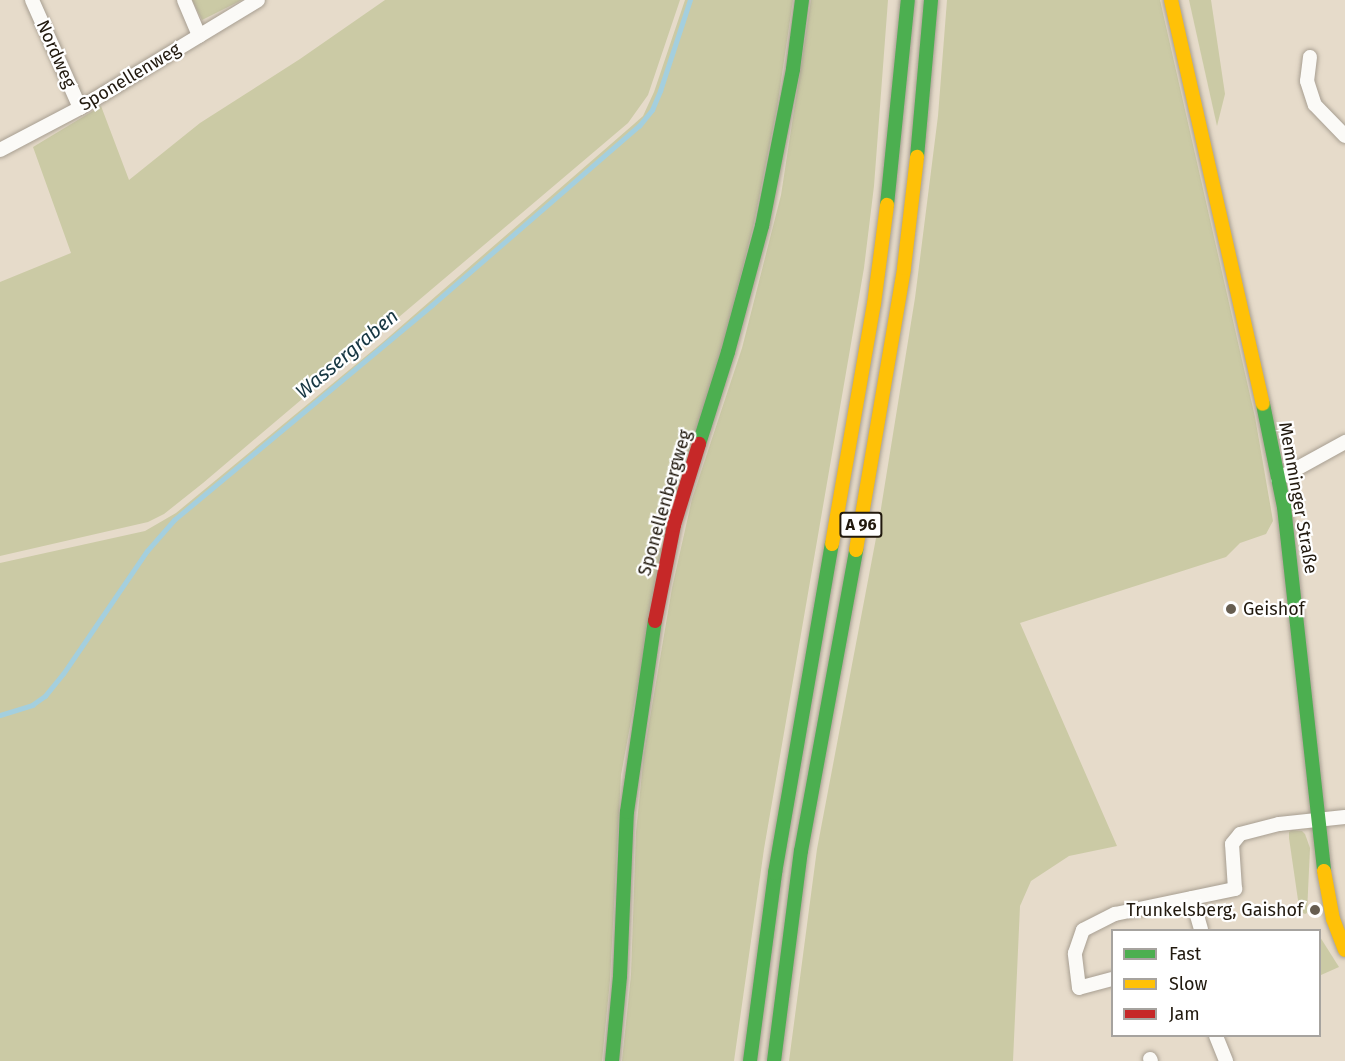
<!DOCTYPE html>
<html>
<head>
<meta charset="utf-8">
<style>
	body { margin:0 }
	#map { position:relative; width:1345px; height:1061px; overflow:hidden; background:#e6dbca; font-family:"Fira Sans",sans-serif }
	div>[style] { position:absolute }
	[style*='--x'] { left:calc(var(--x)*1px); top:calc(var(--y)*1px); width:calc(var(--w)*1px); rotate:calc(var(--a)*1deg) }
	.green>* { inset:0; background:#cbcaa5 }
	.stream>* { height:4.5px; margin:-2.25px; padding:0 2.25px; transform-origin:2.25px; border-radius:2.25px; background:#a4cfde }
	.roads { filter:drop-shadow(0 0 2px #a79e91) drop-shadow(0 0 2px #a79e91) }
	.street>* { height:14px; margin:-7px; padding:0 7px; transform-origin:7px; border-radius:7px; background:#fbfaf7 }
	.fast>* { height:14px; margin:-7px; padding:0 7px; transform-origin:7px; border-radius:7px; background:#4caf50 }
	.slow>* { height:14px; margin:-7px; padding:0 7px; transform-origin:7px; border-radius:7px; background:#ffc107 }
	.jam>* { height:14px; margin:-7px; padding:0 7px; transform-origin:7px; border-radius:7px; background:#c62828 }
	.dots>* { width:16px; height:16px; translate:-50% -50%; box-sizing:border-box; border:3px solid #fff; border-radius:50% }
	span { translate:-50% -50%; white-space:nowrap; text-align:center; line-height:1.15; -webkit-text-stroke:4.5px #fff; paint-order:stroke }
	.shield-label span { padding:2px 4px; background:#fff; border:2px solid; border-radius:4px; -webkit-text-stroke-width:0 }
	.shield-label { font-size:16px; color:#21190e; font-weight:700 }
	.street-label { font-size:18px; color:#21190e }
	.poi-label { font-size:18px; color:#21190e }
	.left { translate:0 -50%; text-align:left }
	.right { translate:-100% -50%; text-align:right }
	.water-label { font-size:20px; color:#163642; font-style:italic }
	.legend { position:absolute; left:1111px; top:929px; width:210px; height:108px; box-sizing:border-box; background:#fff; border:2px solid #a6a39f; margin:0; padding:8px 10px; list-style:none; font-size:18px; color:#21190e }
	.legend li { display:flex; align-items:center; gap:12px; height:30px }
	.legend b { width:30px; border:2px solid #a6a39f }
</style>
</head>
<body>
<div id="map">
	<div class="green">
		<div style="clip-path:polygon(192px 0,242px 0,202px 20px)"></div>
		<div style="clip-path:polygon(385px 0,680px 0,648px 95px,628px 123px,203px 483px,164px 514px,148px 522px,0 556px,0 282px,71px 253px,33px 147px,101px 106px,129px 180px,200px 123px,300px 59px)"></div>
		<div style="clip-path:polygon(685px 0,793px 0,777px 108px,754px 223px,636px 694px,621px 775px,610px 980px,602px 1061px,0 1061px,0 563px,145px 531px,176px 513px,216px 480px,383px 342px,634px 124px,643px 116px,654px 92px)"></div>
		<div style="clip-path:polygon(811px 0,888px 0,874px 186px,864px 268px,764px 849px,734px 1061px,622px 1061px,631px 975px,636px 832px,644px 753px,672px 588px,692px 499px,742px 348px,781px 195px)"></div>
		<div style="clip-path:polygon(947px 0,1160px 0,1255px 417px,1273px 521px,1266px 534px,1240px 543px,1226px 557px,1020px 623px,1117px 846px,1069px 856px,1031px 881px,1020px 906px,1013px 1061px,789px 1061px,817px 849px,877px 533px,915px 298px,938px 116px)"></div>
		<div style="clip-path:polygon(1189px 0,1211px 0,1225px 94px,1217px 126px)"></div>
		<div style="clip-path:polygon(1292px 830px,1302px 831px,1305px 834px,1310px 848px,1307px 913px,1305px 914px,1301px 912px,1298px 900px,1289px 838px,1289px 832px)"></div>
		<div style="clip-path:polygon(1320px 937px,1339px 967px,1321px 975px,1320px 970px)"></div>
	</div>
	<div class="stream">
		<div style="--x:0;--y:715;--w:34;--a:-17"></div>
		<div style="--x:32;--y:705;--w:16;--a:-35"></div>
		<div style="--x:45;--y:696;--w:28;--a:-51"></div>
		<div style="--x:63;--y:674;--w:149;--a:-55.7"></div>
		<div style="--x:147;--y:551;--w:41;--a:-48.9"></div>
		<div style="--x:174;--y:520;--w:336;--a:-39.8"></div>
		<div style="--x:432;--y:305;--w:274;--a:-40.9"></div>
		<div style="--x:639;--y:126;--w:21;--a:-51"></div>
		<div style="--x:652;--y:110;--w:21;--a:-67"></div>
		<div style="--x:660;--y:91;--w:96;--a:-71.8"></div>
	</div>
	<div class="roads">
		<div class="street">
			<div style="--x:32;--y:0;--w:118;--a:66"></div>
			<div style="--x:184;--y:0;--w:39;--a:67"></div>
			<div style="--x:1310;--y:57;--w:24;--a:97"></div>
			<div style="--x:1307;--y:81;--w:25;--a:72"></div>
			<div style="--x:1315;--y:105;--w:43;--a:45.9"></div>
			<div style="--x:0;--y:150;--w:90;--a:-27.7"></div>
			<div style="--x:80;--y:108;--w:208;--a:-31.2"></div>
			<div style="--x:1278;--y:479;--w:77;--a:-28.9"></div>
			<div style="--x:1192;--y:898;--w:33;--a:74"></div>
			<div style="--x:1112;--y:979;--w:34;--a:165"></div>
			<div style="--x:1079;--y:988;--w:35;--a:-97"></div>
			<div style="--x:1075;--y:953;--w:24;--a:-71"></div>
			<div style="--x:1083;--y:930;--w:36;--a:-27"></div>
			<div style="--x:1115;--y:914;--w:123;--a:-11.8"></div>
			<div style="--x:1235;--y:889;--w:45;--a:-93.8"></div>
			<div style="--x:1232;--y:844;--w:13;--a:-51"></div>
			<div style="--x:1240;--y:834;--w:40;--a:-14.4"></div>
			<div style="--x:1279;--y:824;--w:66;--a:-6.1"></div>
			<div style="--x:1216;--y:1036;--w:27;--a:68"></div>
			<div style="--x:1150;--y:1059;--w:2;--a:63"></div>
		</div>
		<div class="fast">
			<div style="--x:917;--y:157;--w:158;--a:-84.9"></div>
			<div style="--x:887;--y:205;--w:206;--a:-84.2"></div>
			<div style="--x:1263;--y:404;--w:105;--a:78.5"></div>
			<div style="--x:1284;--y:507;--w:366;--a:83.7"></div>
			<div style="--x:699;--y:444;--w:96;--a:-72.5"></div>
			<div style="--x:728;--y:352;--w:131;--a:-74.9"></div>
			<div style="--x:762;--y:226;--w:160;--a:-78.8"></div>
			<div style="--x:793;--y:69;--w:70;--a:-82.6"></div>
			<div style="--x:612;--y:1061;--w:85;--a:-84.6"></div>
			<div style="--x:620;--y:976;--w:164;--a:-87.6"></div>
			<div style="--x:627;--y:812;--w:193;--a:-81.7"></div>
			<div style="--x:750;--y:1061;--w:190;--a:-82.4"></div>
			<div style="--x:775;--y:873;--w:334;--a:-80.2"></div>
			<div style="--x:774;--y:1061;--w:212;--a:-82.7"></div>
			<div style="--x:801;--y:851;--w:306;--a:-79.6"></div>
		</div>
		<div class="slow">
			<div style="--x:1171;--y:0;--w:414;--a:77.2"></div>
			<div style="--x:832;--y:544;--w:244;--a:-80.1"></div>
			<div style="--x:874;--y:304;--w:100;--a:-82.5"></div>
			<div style="--x:856;--y:550;--w:286;--a:-80.3"></div>
			<div style="--x:904;--y:268;--w:112;--a:-83.3"></div>
			<div style="--x:1324;--y:871;--w:49;--a:79.4"></div>
			<div style="--x:1333;--y:919;--w:33;--a:69"></div>
		</div>
		<div class="jam">
			<div style="--x:655;--y:621;--w:98;--a:-78.8"></div>
			<div style="--x:674;--y:525;--w:85;--a:-72.8"></div>
		</div>
	</div>
	<div class="dots">
		<div style="left:1231px;top:609px;background:#665d50"></div>
		<div style="left:1315px;top:910px;background:#665d50"></div>
	</div>
	<div class="shield-label">
		<span style="left:861px;top:525px">A 96</span>
	</div>
	<div class="street-label">
		<span style="left:56px;top:54px;rotate:66deg">Nordweg</span>
		<span style="left:130px;top:77px;rotate:-31deg">Sponellenweg</span>
		<span style="left:1298px;top:498px;rotate:80deg">Memminger Straße</span>
		<span style="left:665px;top:503px;rotate:-74deg">Sponellenbergweg</span>
	</div>
	<div class="poi-label">
		<span class="left" style="left:1243px;top:609px">Geishof</span>
		<span class="right" style="left:1303px;top:910px">Trunkelsberg, Gaishof</span>
	</div>
	<div class="water-label">
		<span style="left:347px;top:354px;rotate:-40deg">Wassergraben</span>
	</div>
	<ul class="legend">
	<li><b style="height:8px;background:#4caf50"></b>Fast</li>
	<li><b style="height:8px;background:#ffc107"></b>Slow</li>
	<li><b style="height:8px;background:#c62828"></b>Jam</li>
	</ul>
</div>
</body>
</html>
